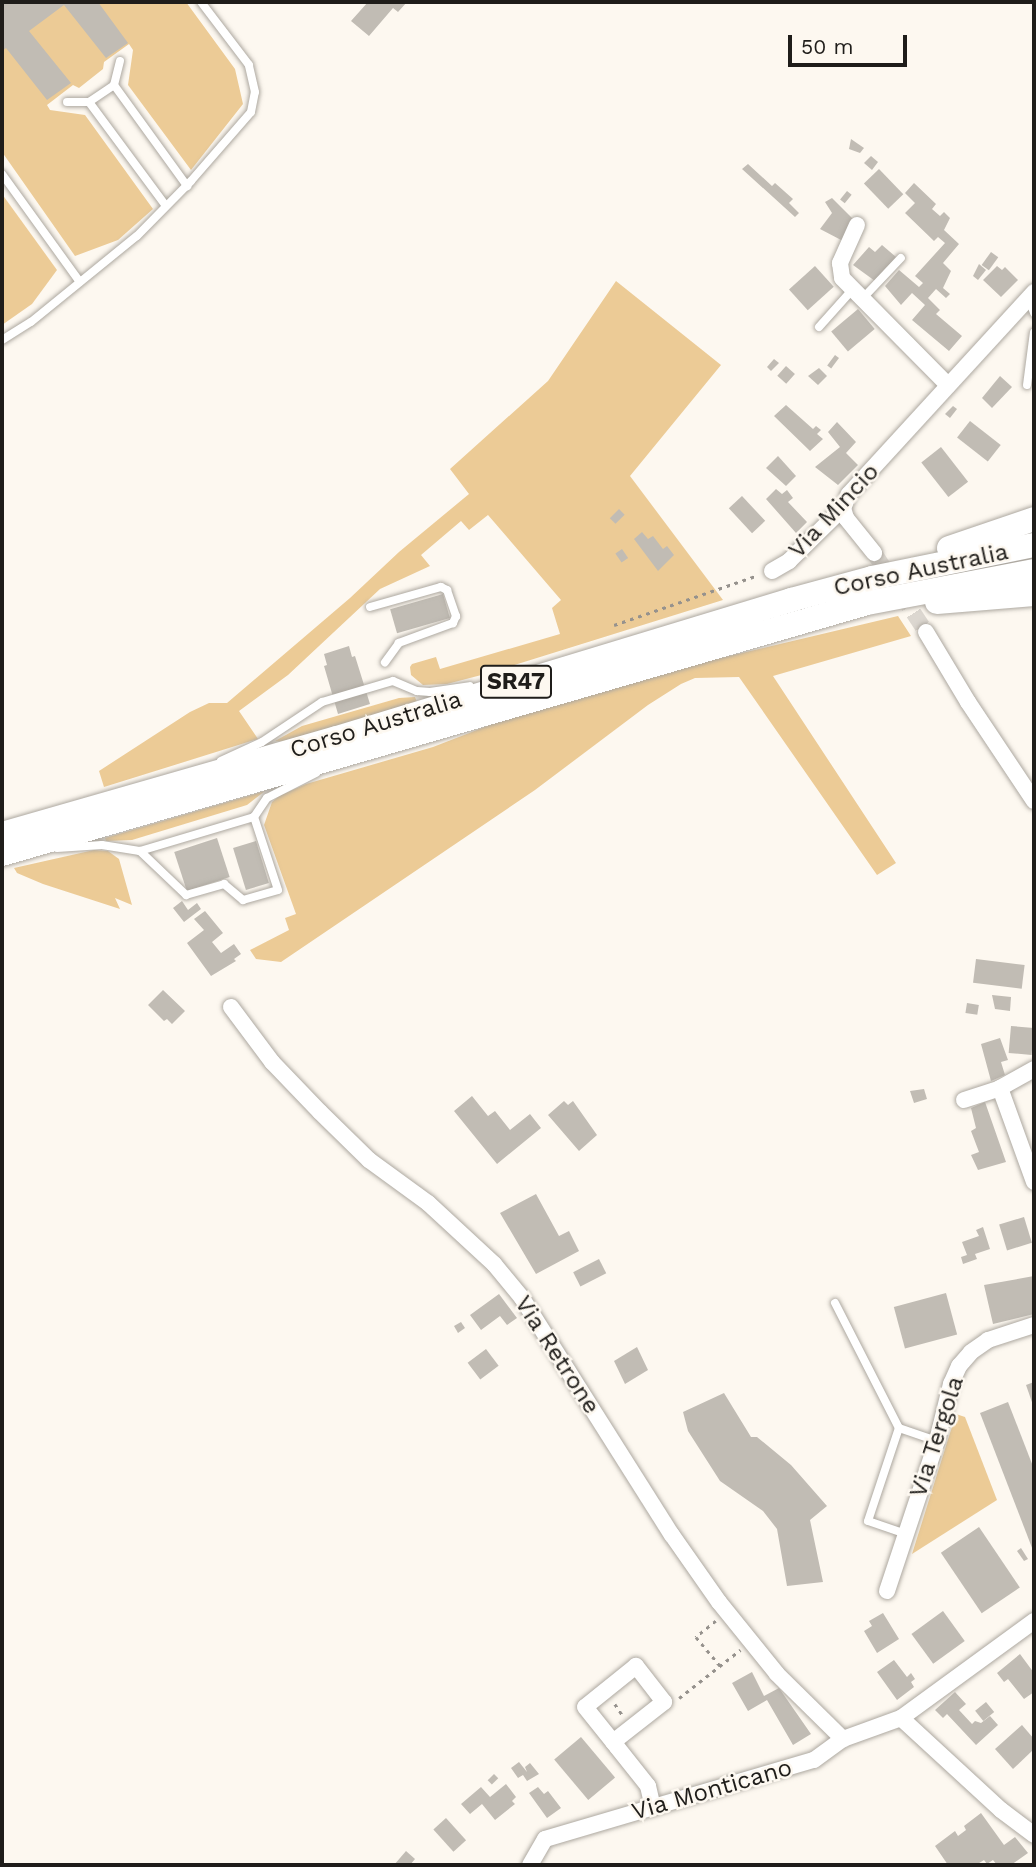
<!DOCTYPE html>
<html>
<head>
<meta charset="utf-8">
<style>
	body { margin:0 }
	#map { position:relative; width:1036px; height:1867px; overflow:hidden; background:#fdf8f0; font-family:"Work Sans",sans-serif }
	div>[style] { position:absolute }
	[style*='--x'] { left:calc(var(--x)*1px); top:calc(var(--y)*1px); width:calc(var(--w)*1px); rotate:calc(var(--a)*1deg) }
	.green>* { inset:0; background:#eccb96 }
	.building>* { inset:0; background:#c1bcb4; transform-origin:0 0 }
	.minor-tunnel>* { height:16px; margin-top:-8px; transform-origin:0; background:repeating-linear-gradient(90deg,#dcd7d0 0 16px,transparent 0 24px) }
	.path>* { height:2.5px; margin-top:-1.25px; transform-origin:0; background:repeating-linear-gradient(90deg,#96928d 0 3.5px,transparent 0 8.5px) }
	.roads { filter:drop-shadow(0 0 2px #ada8a0) drop-shadow(0 0 2px #ada8a0) }
	.service>* { height:8px; margin:-4px; padding:0 4px; transform-origin:4px; border-radius:4px; background:#fff }
	.minor>* { height:16px; margin:-8px; padding:0 8px; transform-origin:8px; border-radius:8px; background:#fff }
	.trunk>* { height:24px; margin:-12px; padding:0 12px; transform-origin:12px; border-radius:12px; background:#fff }
	span { translate:-50% -50%; white-space:nowrap; text-align:center; line-height:1.15; -webkit-text-stroke:5px #fdf8f0; paint-order:stroke }
	.shield-label span { padding:2px 5px; background:#fdf8f0; border:2px solid; border-radius:5px; -webkit-text-stroke-width:0 }
	.shield-label { font-size:23px; color:#1f1d1a; font-weight:700 }
	.street-label { font-size:24px; color:#1f1d1a }
	.frame { position:absolute; inset:0; border:4px solid #1f1d1a; pointer-events:none }
	.scale { position:absolute; left:788px; top:35px; width:119px; height:32px; box-sizing:border-box; border:4px solid #1f1d1a; border-top:0; padding-left:9px; font-size:21px; line-height:24px; white-space:nowrap; color:#1f1d1a; -webkit-text-stroke:5px #fdf8f0; paint-order:stroke }
</style>
</head>
<body>
<div id="map">
	<div class="green">
		<div style="clip-path:polygon(2px 2px,186px 2px,235px 69px,243px 104px,191px 170px,128px 85px,133px 50px,129px 44px,104px 62px,103px 69px,79px 88px,73px 85px,47px 105px,50px 110px,85px 115px,153px 209px,118px 240px,75px 256px,2px 152px)"></div>
		<div style="clip-path:polygon(2px 194px,57px 270px,32px 304px,2px 325px)"></div>
		<div style="clip-path:polygon(616px 281px,721px 365px,630px 476px,723px 600px,489px 673px,447px 684px,423px 685px,411px 675px,410px 667px,412px 664px,436px 657px,440px 669px,560px 634px,552px 608px,561px 600px,488px 515px,469px 530px,461px 521px,421px 555px,430px 566px,380px 589px,288px 675px,239px 711px,258px 739px,104px 787px,99px 771px,190px 712px,209px 703px,227px 703px,350px 598px,399px 552px,469px 494px,450px 469px,548px 381px)"></div>
		<div style="clip-path:polygon(898px 616px,911px 636px,773px 676px,896px 863px,877px 875px,739px 677px,695px 678px,681px 684px,648px 705px,535px 790px,281px 962px,256px 959px,250px 950px,289px 930px,285px 918px,296px 914px,264px 825px,272px 802px,279px 796px,306px 784px,433px 747px,495px 723px,662px 672px)"></div>
		<div style="clip-path:polygon(415px 697px,417px 702px,284px 742px,275px 741px,302px 726px,399px 698px)"></div>
		<div style="clip-path:polygon(265px 791px,247px 805px,132px 840px,106px 841px,105px 838px)"></div>
		<div style="clip-path:polygon(94px 850px,108px 851px,119px 859px,132px 905px,115px 898px,120px 909px,43px 884px,17px 873px,14px 868px)"></div>
		<div style="clip-path:polygon(956px 1414px,965px 1417px,997px 1500px,912px 1554px)"></div>
	</div>
	<div class="building">
		<div style="clip-path:polygon(2px 2px,98px 2px,128px 43px,106px 58px,64px 5px,29px 31px,71px 83px,47px 100px,6px 48px,2px 51px)"></div>
		<div style="clip-path:polygon(368px 2px,407px 2px,398px 12px,393px 8px,369px 36px,351px 21px)"></div>
		<div style="clip-path:polygon(851px 139px,864px 148px,860px 153px,849px 149px)"></div>
		<div style="clip-path:polygon(871px 156px,878px 162px,872px 170px,864px 163px)"></div>
		<div style="clip-path:polygon(748px 164px,772px 186px,775px 183px,793px 199px,789px 203px,799px 213px,795px 217px,742px 169px)"></div>
		<div style="left:879px;top:169px;width:35px;height:21px;rotate:46deg"></div>
		<div style="clip-path:polygon(914px 183px,936px 204px,932px 209px,940px 216px,944px 212px,950px 218px,944px 230px,959px 244px,943px 263px,951px 271px,943px 288px,950px 294px,946px 298px,936px 289px,928px 298px,940px 310px,936px 314px,962px 336px,949px 351px,912px 320px,925px 305px,912px 293px,901px 305px,885px 286px,899px 270px,919px 287px,923px 283px,915px 276px,945px 243px,938px 237px,934px 241px,905px 213px,915px 203px,905px 193px)"></div>
		<div style="left:847px;top:191px;width:6px;height:11px;rotate:39deg"></div>
		<div style="clip-path:polygon(832px 198px,855px 221px,843px 241px,820px 229px,832px 213px,825px 202px)"></div>
		<div style="clip-path:polygon(882px 245px,896px 257px,875px 281px,853px 265px,869px 247px,875px 252px)"></div>
		<div style="left:991px;top:252px;width:9px;height:16px;rotate:36deg"></div>
		<div style="clip-path:polygon(979px 264px,986px 270px,978px 280px,973px 276px)"></div>
		<div style="left:815px;top:266px;width:28px;height:35px;rotate:48deg"></div>
		<div style="clip-path:polygon(997px 266px,1002px 270px,1005px 267px,1018px 280px,1001px 297px,983px 280px)"></div>
		<div style="left:858px;top:309px;width:26px;height:35px;rotate:50deg"></div>
		<div style="left:835px;top:355px;width:5px;height:13px;rotate:37deg"></div>
		<div style="clip-path:polygon(774px 359px,779px 363px,771px 371px,767px 367px)"></div>
		<div style="left:786px;top:366px;width:12px;height:13px;rotate:42deg"></div>
		<div style="clip-path:polygon(819px 368px,827px 376px,818px 385px,808px 376px)"></div>
		<div style="clip-path:polygon(1000px 376px,1012px 387px,992px 408px,982px 398px)"></div>
		<div style="clip-path:polygon(786px 405px,813px 429px,816px 426px,821px 430px,817px 434px,823px 439px,810px 451px,774px 416px)"></div>
		<div style="clip-path:polygon(953px 406px,957px 409px,950px 418px,945px 414px)"></div>
		<div style="left:970px;top:421px;width:39px;height:21px;rotate:38deg"></div>
		<div style="clip-path:polygon(837px 422px,856px 442px,846px 453px,858px 465px,838px 485px,815px 467px,840px 447px,828px 432px)"></div>
		<div style="left:941px;top:447px;width:44px;height:25px;rotate:52deg"></div>
		<div style="clip-path:polygon(778px 456px,796px 476px,786px 486px,766px 468px)"></div>
		<div style="clip-path:polygon(776px 489px,782px 494px,787px 490px,793px 498px,788px 502px,807px 522px,796px 533px,766px 499px)"></div>
		<div style="left:742px;top:496px;width:34px;height:18px;rotate:47deg"></div>
		<div style="left:619px;top:509px;width:8px;height:13px;rotate:45deg"></div>
		<div style="clip-path:polygon(642px 532px,648px 539px,653px 536px,663px 549px,667px 546px,674px 555px,658px 571px,634px 539px)"></div>
		<div style="left:622px;top:549px;width:11px;height:8px;rotate:56deg"></div>
		<div style="left:443px;top:594px;width:25px;height:55px;rotate:74deg"></div>
		<div style="clip-path:polygon(349px 646px,352px 657px,355px 656px,370px 704px,338px 714px,324px 666px,327px 665px,324px 654px)"></div>
		<div style="left:217px;top:838px;width:41px;height:45px;rotate:72deg"></div>
		<div style="left:256px;top:841px;width:44px;height:24px;rotate:73deg"></div>
		<div style="clip-path:polygon(182px 901px,188px 910px,197px 903px,201px 909px,184px 922px,173px 908px)"></div>
		<div style="clip-path:polygon(205px 911px,223px 933px,212px 942px,221px 953px,234px 944px,241px 954px,234px 959px,236px 961px,211px 976px,187px 943px,204px 930px,194px 919px)"></div>
		<div style="left:976px;top:959px;width:49px;height:24px;rotate:7deg"></div>
		<div style="clip-path:polygon(163px 990px,185px 1011px,172px 1024px,167px 1019px,164px 1021px,148px 1005px)"></div>
		<div style="clip-path:polygon(992px 995px,1011px 997px,1010px 1011px,995px 1009px)"></div>
		<div style="left:967px;top:1003px;width:12px;height:10px;rotate:9deg"></div>
		<div style="left:1011px;top:1026px;width:23px;height:27px;rotate:5deg"></div>
		<div style="clip-path:polygon(1000px 1038px,1008px 1060px,1001px 1062px,1005px 1075px,991px 1081px,981px 1044px)"></div>
		<div style="clip-path:polygon(924px 1089px,927px 1099px,914px 1103px,910px 1091px)"></div>
		<div style="clip-path:polygon(472px 1096px,488px 1116px,495px 1111px,510px 1130px,530px 1114px,541px 1128px,497px 1164px,454px 1111px)"></div>
		<div style="clip-path:polygon(564px 1101px,568px 1105px,573px 1101px,597px 1135px,579px 1151px,548px 1115px)"></div>
		<div style="clip-path:polygon(985px 1102px,1006px 1162px,978px 1170px,971px 1155px,979px 1152px,971px 1131px,976px 1128px,971px 1108px)"></div>
		<div style="clip-path:polygon(536px 1194px,559px 1236px,569px 1231px,579px 1251px,536px 1274px,500px 1213px)"></div>
		<div style="left:1024px;top:1217px;width:27px;height:26px;rotate:73deg"></div>
		<div style="clip-path:polygon(983px 1227px,990px 1249px,975px 1254px,977px 1259px,963px 1264px,961px 1257px,967px 1255px,962px 1242px,979px 1236px,976px 1230px)"></div>
		<div style="left:599px;top:1259px;width:16px;height:29px;rotate:63deg"></div>
		<div style="clip-path:polygon(1034px 1276px,1034px 1314px,993px 1324px,984px 1285px)"></div>
		<div style="left:946px;top:1293px;width:43px;height:54px;rotate:75deg"></div>
		<div style="clip-path:polygon(499px 1294px,517px 1318px,507px 1325px,500px 1316px,481px 1330px,470px 1315px)"></div>
		<div style="clip-path:polygon(461px 1322px,465px 1328px,458px 1333px,454px 1326px)"></div>
		<div style="clip-path:polygon(637px 1347px,648px 1370px,625px 1384px,614px 1361px)"></div>
		<div style="left:486px;top:1349px;width:21px;height:23px;rotate:53deg"></div>
		<div style="clip-path:polygon(1034px 1382px,1034px 1408px,1026px 1385px)"></div>
		<div style="clip-path:polygon(724px 1393px,751px 1437px,757px 1437px,791px 1465px,827px 1506px,810px 1520px,823px 1582px,787px 1586px,777px 1529px,763px 1511px,720px 1481px,688px 1431px,683px 1412px)"></div>
		<div style="clip-path:polygon(1008px 1402px,1034px 1469px,1034px 1553px,980px 1413px)"></div>
		<div style="left:979px;top:1527px;width:73px;height:46px;rotate:56deg"></div>
		<div style="clip-path:polygon(1021px 1548px,1028px 1559px,1024px 1561px,1017px 1551px)"></div>
		<div style="left:943px;top:1611px;width:37px;height:39px;rotate:54deg"></div>
		<div style="clip-path:polygon(883px 1613px,899px 1639px,877px 1653px,864px 1631px,872px 1626px,869px 1621px)"></div>
		<div style="clip-path:polygon(1020px 1654px,1034px 1673px,1034px 1692px,1024px 1699px,1008px 1679px,1004px 1682px,997px 1673px)"></div>
		<div style="clip-path:polygon(894px 1660px,907px 1677px,911px 1673px,915px 1679px,911px 1682px,914px 1687px,897px 1700px,877px 1672px)"></div>
		<div style="clip-path:polygon(752px 1672px,764px 1696px,779px 1688px,811px 1734px,793px 1745px,767px 1700px,748px 1711px,732px 1683px)"></div>
		<div style="clip-path:polygon(955px 1692px,966px 1704px,959px 1710px,972px 1724px,975px 1721px,981px 1723px,990px 1716px,998px 1725px,976px 1745px,947px 1714px,943px 1718px,935px 1710px)"></div>
		<div style="left:986px;top:1702px;width:13px;height:14px;rotate:51deg"></div>
		<div style="clip-path:polygon(1022px 1725px,1034px 1739px,1034px 1749px,1013px 1769px,995px 1749px)"></div>
		<div style="left:581px;top:1737px;width:53px;height:35px;rotate:50deg"></div>
		<div style="clip-path:polygon(519px 1762px,527px 1772px,525px 1767px,530px 1763px,539px 1774px,527px 1781px,523px 1775px,518px 1778px,511px 1768px)"></div>
		<div style="left:494px;top:1774px;width:6px;height:9px;rotate:45deg"></div>
		<div style="clip-path:polygon(506px 1784px,516px 1797px,512px 1801px,515px 1804px,495px 1820px,482px 1804px,470px 1814px,461px 1804px,481px 1787px,490px 1797px)"></div>
		<div style="clip-path:polygon(538px 1787px,544px 1794px,548px 1791px,561px 1808px,547px 1818px,529px 1793px)"></div>
		<div style="clip-path:polygon(981px 1813px,1004px 1845px,1015px 1837px,1028px 1853px,1011px 1865px,997px 1865px,993px 1860px,987px 1864px,984px 1860px,976px 1865px,948px 1865px,935px 1846px,955px 1831px,958px 1836px,966px 1830px,964px 1826px)"></div>
		<div style="left:446px;top:1818px;width:30px;height:17px;rotate:48deg"></div>
		<div style="clip-path:polygon(406px 1851px,415px 1859px,410px 1865px,394px 1865px)"></div>
	</div>
	<div class="minor-tunnel">
		<div style="--x:874;--y:553;--w:95;--a:56.6"></div>
	</div>
	<div class="path">
		<div style="--x:614;--y:625;--w:152;--a:-19.1"></div>
		<div style="--x:716;--y:1621;--w:26;--a:141"></div>
		<div style="--x:696;--y:1637;--w:38;--a:50"></div>
		<div style="--x:679;--y:1698;--w:78;--a:-38.2"></div>
		<div style="--x:615;--y:1704;--w:14;--a:56"></div>
	</div>
	<div class="roads">
		<div class="service">
			<div style="--x:120;--y:61;--w:25;--a:104"></div>
			<div style="--x:114;--y:85;--w:125;--a:54.1"></div>
			<div style="--x:67;--y:102;--w:22;--a:0"></div>
			<div style="--x:89;--y:102;--w:129;--a:53.5"></div>
			<div style="--x:89;--y:102;--w:30;--a:-34"></div>
			<div style="--x:2;--y:174;--w:133;--a:54.2"></div>
			<div style="--x:863;--y:298;--w:55;--a:-46.5"></div>
			<div style="--x:1029;--y:299;--w:15;--a:70"></div>
			<div style="--x:819;--y:327;--w:51;--a:-48.2"></div>
			<div style="--x:2;--y:340;--w:34;--a:-32"></div>
			<div style="--x:31;--y:322;--w:136;--a:-39.1"></div>
			<div style="--x:137;--y:236;--w:77;--a:-45.5"></div>
			<div style="--x:191;--y:181;--w:91;--a:-49"></div>
			<div style="--x:251;--y:112;--w:20;--a:-79"></div>
			<div style="--x:255;--y:92;--w:28;--a:-103"></div>
			<div style="--x:249;--y:65;--w:79;--a:-127.3"></div>
			<div style="--x:1027;--y:385;--w:53;--a:-82.5"></div>
			<div style="--x:370;--y:607;--w:74;--a:-15.7"></div>
			<div style="--x:441;--y:587;--w:7;--a:27"></div>
			<div style="--x:447;--y:590;--w:28;--a:71"></div>
			<div style="--x:456;--y:616;--w:8;--a:113"></div>
			<div style="--x:453;--y:623;--w:58;--a:159.7"></div>
			<div style="--x:399;--y:643;--w:24;--a:126"></div>
			<div style="--x:221;--y:761;--w:45;--a:-24.9"></div>
			<div style="--x:262;--y:742;--w:72;--a:-33.7"></div>
			<div style="--x:322;--y:702;--w:74;--a:-16.5"></div>
			<div style="--x:393;--y:681;--w:26;--a:23"></div>
			<div style="--x:417;--y:691;--w:13;--a:4"></div>
			<div style="--x:430;--y:692;--w:40;--a:-8.5"></div>
			<div style="--x:57;--y:848;--w:45;--a:-3.8"></div>
			<div style="--x:102;--y:845;--w:38;--a:9"></div>
			<div style="--x:140;--y:851;--w:119;--a:-16.6"></div>
			<div style="--x:254;--y:817;--w:23;--a:-56"></div>
			<div style="--x:267;--y:798;--w:55;--a:-27"></div>
			<div style="--x:140;--y:851;--w:64;--a:43.7"></div>
			<div style="--x:186;--y:895;--w:40;--a:-16"></div>
			<div style="--x:224;--y:884;--w:25;--a:40"></div>
			<div style="--x:243;--y:900;--w:36;--a:-16"></div>
			<div style="--x:278;--y:890;--w:77;--a:-108.2"></div>
			<div style="--x:835;--y:1303;--w:140;--a:62.9"></div>
			<div style="--x:906;--y:1534;--w:40;--a:-161.1"></div>
			<div style="--x:868;--y:1521;--w:98;--a:-71.6"></div>
			<div style="--x:899;--y:1428;--w:40;--a:18.9"></div>
		</div>
		<div class="minor">
			<div style="--x:857;--y:225;--w:42;--a:114.1"></div>
			<div style="--x:840;--y:263;--w:15;--a:82"></div>
			<div style="--x:842;--y:278;--w:151;--a:45.3"></div>
			<div style="--x:843;--y:508;--w:10;--a:73"></div>
			<div style="--x:846;--y:518;--w:45;--a:51.3"></div>
			<div style="--x:772;--y:571;--w:20;--a:-30"></div>
			<div style="--x:789;--y:561;--w:76;--a:-44.5"></div>
			<div style="--x:843;--y:508;--w:15;--a:-67"></div>
			<div style="--x:849;--y:494;--w:274;--a:-47.5"></div>
			<div style="--x:926;--y:632;--w:82;--a:59"></div>
			<div style="--x:968;--y:702;--w:119;--a:56.3"></div>
			<div style="--x:231;--y:1007;--w:69;--a:53.3"></div>
			<div style="--x:272;--y:1062;--w:69;--a:46.2"></div>
			<div style="--x:320;--y:1112;--w:69;--a:44.4"></div>
			<div style="--x:369;--y:1160;--w:73;--a:36.1"></div>
			<div style="--x:428;--y:1203;--w:90;--a:42.7"></div>
			<div style="--x:494;--y:1264;--w:44;--a:50.5"></div>
			<div style="--x:522;--y:1298;--w:280;--a:57.7"></div>
			<div style="--x:672;--y:1535;--w:82;--a:55"></div>
			<div style="--x:719;--y:1602;--w:92;--a:51.1"></div>
			<div style="--x:777;--y:1674;--w:93;--a:44.6"></div>
			<div style="--x:1000;--y:1088;--w:100;--a:70.1"></div>
			<div style="--x:964;--y:1100;--w:38;--a:-18"></div>
			<div style="--x:1000;--y:1088;--w:39;--a:-29"></div>
			<div style="--x:887;--y:1591;--w:158;--a:-71.6"></div>
			<div style="--x:937;--y:1441;--w:59;--a:-76.2"></div>
			<div style="--x:951;--y:1384;--w:20;--a:-66"></div>
			<div style="--x:959;--y:1366;--w:18;--a:-49"></div>
			<div style="--x:971;--y:1352;--w:21;--a:-35"></div>
			<div style="--x:988;--y:1340;--w:48;--a:-18.1"></div>
			<div style="--x:901;--y:1718;--w:136;--a:42.6"></div>
			<div style="--x:1001;--y:1810;--w:41;--a:37.1"></div>
			<div style="--x:613;--y:1742;--w:65;--a:-38.1"></div>
			<div style="--x:664;--y:1702;--w:46;--a:-127.9"></div>
			<div style="--x:636;--y:1666;--w:65;--a:141.2"></div>
			<div style="--x:585;--y:1707;--w:51;--a:51.3"></div>
			<div style="--x:617;--y:1747;--w:50;--a:51.5"></div>
			<div style="--x:648;--y:1786;--w:22;--a:77"></div>
			<div style="--x:530;--y:1865;--w:30;--a:-60"></div>
			<div style="--x:545;--y:1839;--w:280;--a:-16.4"></div>
			<div style="--x:814;--y:1760;--w:36;--a:-36"></div>
			<div style="--x:843;--y:1739;--w:62;--a:-19.9"></div>
			<div style="--x:901;--y:1718;--w:165;--a:-36.1"></div>
		</div>
		<div class="trunk">
			<div style="--x:949;--y:548;--w:90;--a:-18.8"></div>
			<div style="--x:937;--y:602;--w:97;--a:-4.7"></div>
			<div style="--x:2;--y:834;--w:348;--a:-16"></div>
			<div style="--x:337;--y:738;--w:475;--a:-16.9"></div>
			<div style="--x:791;--y:600;--w:84;--a:-15.2"></div>
			<div style="--x:872;--y:578;--w:165;--a:-11.5"></div>
			<div style="--x:2;--y:854;--w:901;--a:-16.18"></div>
			<div style="--x:867;--y:603;--w:170;--a:-10.8"></div>
		</div>
	</div>
	<div class="shield-label">
		<span style="left:516px;top:682px">SR47</span>
	</div>
	<div class="street-label">
		<span style="left:834px;top:511px;rotate:-47deg">Via Mincio</span>
		<span style="left:921px;top:570px;rotate:-12deg">Corso Australia</span>
		<span style="left:376px;top:725px;rotate:-17deg">Corso Australia</span>
		<span style="left:557px;top:1355px;rotate:57deg">Via Retrone</span>
		<span style="left:937px;top:1437px;rotate:-72deg">Via Tergola</span>
		<span style="left:712px;top:1790px;rotate:-16deg">Via Monticano</span>
	</div>
	<div class="frame"></div>
	<div class="scale">50 m</div>
</div>
</body>
</html>
